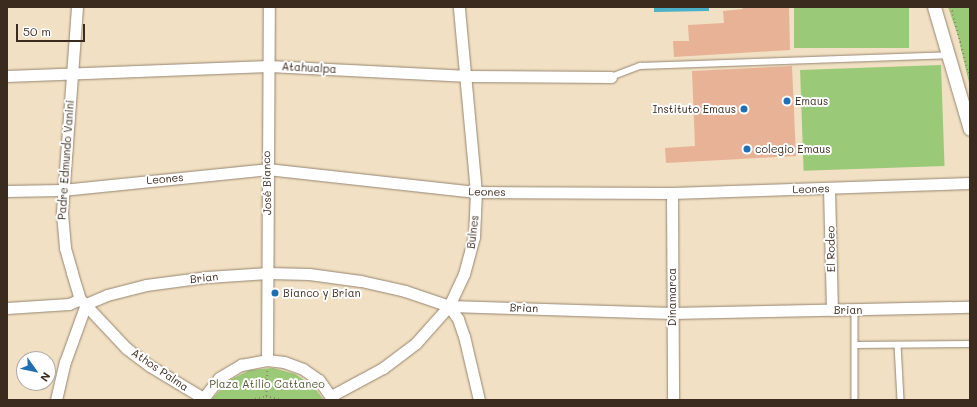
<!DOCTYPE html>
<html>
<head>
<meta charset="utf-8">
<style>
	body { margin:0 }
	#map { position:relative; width:977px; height:407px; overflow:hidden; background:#f1e0c3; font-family:Mali,sans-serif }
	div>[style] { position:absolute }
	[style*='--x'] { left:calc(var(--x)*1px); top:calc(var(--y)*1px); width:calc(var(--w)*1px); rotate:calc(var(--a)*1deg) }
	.green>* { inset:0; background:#9ac977; transform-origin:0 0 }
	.water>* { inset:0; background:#4ab1c9 }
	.building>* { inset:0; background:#e8b296 }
	.path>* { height:1.5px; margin-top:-0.75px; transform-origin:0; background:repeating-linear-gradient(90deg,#968570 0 1px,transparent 0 4px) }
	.roads { filter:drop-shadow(0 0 1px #968570) drop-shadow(0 0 1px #968570) }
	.service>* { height:5.5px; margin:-2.75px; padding:0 2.75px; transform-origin:2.75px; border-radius:2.75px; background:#fff }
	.minor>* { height:11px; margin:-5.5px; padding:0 5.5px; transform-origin:5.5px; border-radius:5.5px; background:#fff }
	.tertiary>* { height:13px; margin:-6.5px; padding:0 6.5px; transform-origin:6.5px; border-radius:6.5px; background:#fff }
	.dots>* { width:11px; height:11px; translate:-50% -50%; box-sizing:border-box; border:2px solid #fff; border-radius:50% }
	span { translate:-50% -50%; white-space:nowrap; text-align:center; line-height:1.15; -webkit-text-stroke:4px #fff; paint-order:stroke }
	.street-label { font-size:11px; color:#3b2a1e }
	.poi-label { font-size:11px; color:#3b2a1e }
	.left { translate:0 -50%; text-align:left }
	.right { translate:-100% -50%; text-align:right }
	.park-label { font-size:11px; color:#585a39 }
	.frame { position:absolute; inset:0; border:8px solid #3b2a1e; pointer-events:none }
	.north { position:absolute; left:16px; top:351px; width:40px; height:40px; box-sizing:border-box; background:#fff; border:1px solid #b1aaa5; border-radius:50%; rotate:123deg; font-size:11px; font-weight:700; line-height:16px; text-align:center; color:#3b2a1e }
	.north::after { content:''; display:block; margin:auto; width:14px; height:18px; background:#1f6fb2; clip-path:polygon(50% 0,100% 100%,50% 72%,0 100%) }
	.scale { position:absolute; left:16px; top:24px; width:69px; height:18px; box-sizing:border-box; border:2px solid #3b2a1e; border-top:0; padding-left:5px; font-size:12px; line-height:14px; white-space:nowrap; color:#3b2a1e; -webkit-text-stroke:3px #fff; paint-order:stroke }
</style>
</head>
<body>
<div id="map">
	<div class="green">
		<div style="left:794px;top:7px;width:115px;height:41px"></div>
		<div style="clip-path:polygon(948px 7px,970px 7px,970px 87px,958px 36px)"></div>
		<div style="left:941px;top:65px;width:101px;height:141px;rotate:88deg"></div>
		<div style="clip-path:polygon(273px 368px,295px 374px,313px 386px,324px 400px,211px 400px,230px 380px,250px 370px)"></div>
	</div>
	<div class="water">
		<div style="clip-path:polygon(654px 7px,709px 7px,709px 11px,654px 12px)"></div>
	</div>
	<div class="building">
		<div style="clip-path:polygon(742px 7px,789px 7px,790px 50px,674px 57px,673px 41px,689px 41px,688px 25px,724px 23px,723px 11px,743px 9px)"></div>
		<div style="clip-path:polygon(792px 66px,796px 156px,666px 163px,665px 148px,695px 146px,692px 71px)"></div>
	</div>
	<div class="path">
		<div style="--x:951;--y:7;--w:73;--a:75"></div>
		<div style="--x:251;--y:400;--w:16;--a:-15"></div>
		<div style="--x:266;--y:396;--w:16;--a:14"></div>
		<div style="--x:266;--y:400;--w:30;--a:-88"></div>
	</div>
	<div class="roads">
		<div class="service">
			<div style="--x:611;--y:77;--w:31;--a:-21"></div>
			<div style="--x:640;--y:66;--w:308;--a:-2"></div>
			<div style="--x:855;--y:310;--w:90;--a:90"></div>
			<div style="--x:855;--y:345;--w:115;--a:-0.5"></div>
			<div style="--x:898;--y:345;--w:55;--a:86.9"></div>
		</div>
		<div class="minor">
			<div style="--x:77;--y:7;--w:207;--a:94.2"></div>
			<div style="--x:62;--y:213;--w:35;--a:85"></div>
			<div style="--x:65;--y:248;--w:26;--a:74"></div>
			<div style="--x:72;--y:273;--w:27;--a:73"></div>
			<div style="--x:80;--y:299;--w:67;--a:46.8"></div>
			<div style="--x:126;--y:348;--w:30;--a:37"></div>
			<div style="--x:150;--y:366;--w:62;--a:31.1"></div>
			<div style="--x:7;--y:76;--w:262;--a:-2.2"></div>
			<div style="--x:269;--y:66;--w:195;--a:2.9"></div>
			<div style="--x:464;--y:76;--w:147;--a:0.4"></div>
			<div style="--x:829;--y:188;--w:122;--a:88.6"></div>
			<div style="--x:7;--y:191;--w:55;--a:-1"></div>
			<div style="--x:62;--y:190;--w:206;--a:-5.8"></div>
			<div style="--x:267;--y:169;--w:210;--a:6.3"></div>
			<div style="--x:476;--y:192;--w:196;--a:0.3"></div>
			<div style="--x:672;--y:193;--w:298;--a:-1.9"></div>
			<div style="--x:672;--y:193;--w:207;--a:89.7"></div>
			<div style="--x:86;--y:304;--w:23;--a:-23"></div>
			<div style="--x:107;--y:295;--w:40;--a:-14.4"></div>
			<div style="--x:146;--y:285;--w:62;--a:-7.5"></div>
			<div style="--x:207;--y:277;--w:61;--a:-3.8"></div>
			<div style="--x:268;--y:273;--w:41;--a:1.4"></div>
			<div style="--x:309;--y:274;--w:52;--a:7.7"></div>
			<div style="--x:361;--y:281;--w:45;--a:12.8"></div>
			<div style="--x:405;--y:291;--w:46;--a:18.8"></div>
			<div style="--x:449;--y:306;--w:223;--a:1.8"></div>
			<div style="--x:672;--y:313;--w:298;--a:-1.2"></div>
			<div style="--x:449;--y:306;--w:16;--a:55"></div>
			<div style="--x:458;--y:319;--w:18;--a:71"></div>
			<div style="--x:464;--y:336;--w:66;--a:76.8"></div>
			<div style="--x:7;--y:308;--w:62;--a:-3.7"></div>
			<div style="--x:69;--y:304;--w:12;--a:-24"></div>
			<div style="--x:267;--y:360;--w:353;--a:-89.7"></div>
			<div style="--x:331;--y:396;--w:59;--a:-28.3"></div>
			<div style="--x:383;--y:368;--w:41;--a:-37.1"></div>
			<div style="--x:416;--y:343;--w:50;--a:-48.3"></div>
			<div style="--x:449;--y:306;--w:35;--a:-65"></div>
			<div style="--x:464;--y:274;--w:38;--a:-75"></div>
			<div style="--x:474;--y:237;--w:45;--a:-87.5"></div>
			<div style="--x:476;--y:192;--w:186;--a:-95.3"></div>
			<div style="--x:56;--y:400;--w:39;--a:-77"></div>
			<div style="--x:65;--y:362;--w:62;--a:-70.1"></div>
			<div style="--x:202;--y:400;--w:28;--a:-52"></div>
			<div style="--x:219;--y:378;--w:26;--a:-31"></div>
			<div style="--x:241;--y:365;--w:26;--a:-11"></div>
			<div style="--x:267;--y:360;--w:17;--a:7"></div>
			<div style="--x:284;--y:362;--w:20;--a:20"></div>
			<div style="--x:303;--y:369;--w:19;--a:35"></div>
			<div style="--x:319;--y:380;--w:24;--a:55"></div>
		</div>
		<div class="tertiary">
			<div style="--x:934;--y:7;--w:127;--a:73.6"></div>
		</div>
	</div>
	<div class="dots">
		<div style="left:787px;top:101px;background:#1f6fb2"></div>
		<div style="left:744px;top:109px;background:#1f6fb2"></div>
		<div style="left:747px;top:149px;background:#1f6fb2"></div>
		<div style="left:275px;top:293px;background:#1f6fb2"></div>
	</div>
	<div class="street-label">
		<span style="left:309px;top:68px;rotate:3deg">Atahualpa</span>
		<span style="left:66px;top:160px;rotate:-86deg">Padre Edmundo Vanini</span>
		<span style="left:165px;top:179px;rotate:-5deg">Leones</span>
		<span style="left:267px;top:183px;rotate:-91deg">José Bianco</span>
		<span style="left:811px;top:189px;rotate:-2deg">Leones</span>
		<span style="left:487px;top:192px;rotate:1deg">Leones</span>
		<span style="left:473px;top:232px;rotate:-83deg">Bulnes</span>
		<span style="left:831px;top:249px;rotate:-91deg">El Rodeo</span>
		<span style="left:204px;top:278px;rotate:-6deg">Brian</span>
		<span style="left:672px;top:297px;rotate:-90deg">Dinamarca</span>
		<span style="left:524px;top:308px;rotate:2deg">Brian</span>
		<span style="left:848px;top:310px">Brian</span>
		<span style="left:160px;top:370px;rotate:34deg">Athos Palma</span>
	</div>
	<div class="poi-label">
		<span class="left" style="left:795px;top:101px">Emaus</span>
		<span class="right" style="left:736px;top:109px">Instituto Emaus</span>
		<span class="left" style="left:755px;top:149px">colegio Emaus</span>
		<span class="left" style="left:283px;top:293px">Bianco y Brian</span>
	</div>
	<div class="park-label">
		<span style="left:267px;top:384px">Plaza Atilio Cattaneo</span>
	</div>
	<div class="frame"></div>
	<div class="north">N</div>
	<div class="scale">50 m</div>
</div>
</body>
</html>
